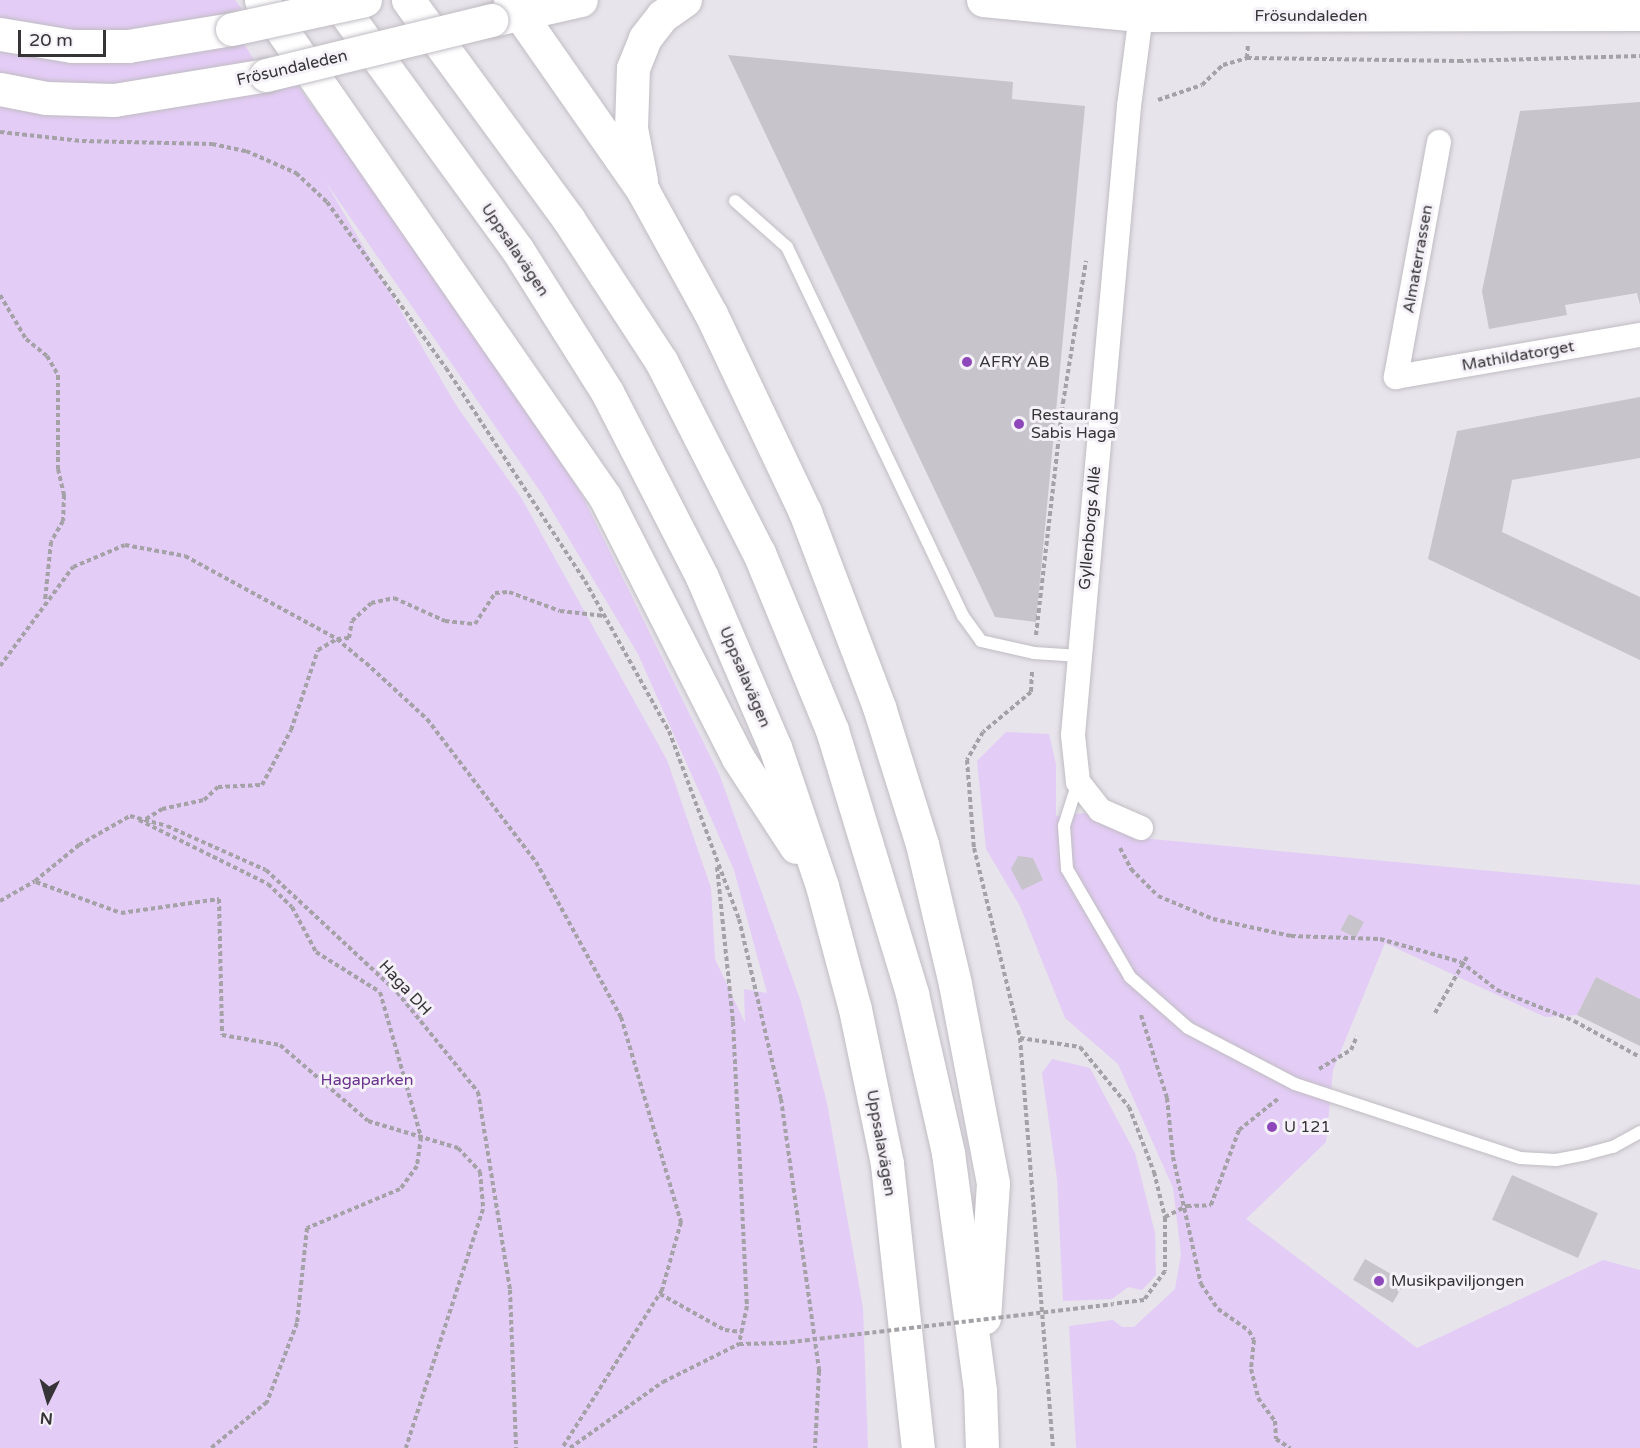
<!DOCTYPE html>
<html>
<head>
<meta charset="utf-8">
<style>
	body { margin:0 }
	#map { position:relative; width:1640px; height:1448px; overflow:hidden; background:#e7e4eb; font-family:"Varela Round",sans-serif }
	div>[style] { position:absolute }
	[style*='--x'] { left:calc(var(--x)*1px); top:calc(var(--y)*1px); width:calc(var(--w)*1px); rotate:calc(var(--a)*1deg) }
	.green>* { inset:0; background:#e3ccf5 }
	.building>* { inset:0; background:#c8c4cb; transform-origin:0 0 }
	.path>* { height:4px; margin-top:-2px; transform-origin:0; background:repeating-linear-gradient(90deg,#a4a1a7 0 4.5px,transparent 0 7.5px) }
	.roads { filter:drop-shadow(0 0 2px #c0bcc3) drop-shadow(0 0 2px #c0bcc3) }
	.lane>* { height:12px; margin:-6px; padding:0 6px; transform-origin:6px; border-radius:6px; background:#fff }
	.street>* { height:24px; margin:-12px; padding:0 12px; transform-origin:12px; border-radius:12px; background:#fff }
	.secondary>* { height:33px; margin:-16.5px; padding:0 16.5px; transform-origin:16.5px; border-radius:16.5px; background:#fff }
	.highway>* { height:33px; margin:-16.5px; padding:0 16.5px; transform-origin:16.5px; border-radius:16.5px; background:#fff }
	.path-bridge>* { height:4px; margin-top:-2px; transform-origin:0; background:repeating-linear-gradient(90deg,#a4a1a7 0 4.5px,transparent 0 7.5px) }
	.bridges { filter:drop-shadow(0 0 2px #c0bcc3) drop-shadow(0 0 2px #c0bcc3) }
	.secondary-bridge>* { height:33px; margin:-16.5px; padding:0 16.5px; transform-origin:16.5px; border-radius:16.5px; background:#fff }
	.dots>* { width:16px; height:16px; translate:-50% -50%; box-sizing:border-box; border:3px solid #f5f1f8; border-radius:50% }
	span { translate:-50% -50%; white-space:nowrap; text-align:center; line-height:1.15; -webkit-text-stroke:6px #f5f1f8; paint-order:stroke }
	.street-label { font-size:16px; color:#363437 }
	.poi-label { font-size:16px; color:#363437 }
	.left { translate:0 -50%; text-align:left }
	.park-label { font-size:16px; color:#6a338d }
	.north { position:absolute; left:18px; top:1370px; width:60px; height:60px; -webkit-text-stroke:4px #f5f1f8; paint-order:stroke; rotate:185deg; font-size:16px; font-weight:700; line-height:24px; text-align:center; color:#363437 }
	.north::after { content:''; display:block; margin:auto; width:21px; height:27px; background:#363437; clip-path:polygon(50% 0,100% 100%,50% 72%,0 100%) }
	.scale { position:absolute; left:18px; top:30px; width:88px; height:27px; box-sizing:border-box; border:3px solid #363437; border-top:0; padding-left:8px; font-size:18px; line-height:21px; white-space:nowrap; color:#363437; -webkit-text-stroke:4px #f5f1f8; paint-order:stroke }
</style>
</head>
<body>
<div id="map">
	<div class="green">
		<div style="clip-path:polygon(evenodd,0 0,235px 0,242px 9px,226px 13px,271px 89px,297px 85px,451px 295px,582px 495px,720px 776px,801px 1002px,827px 1103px,863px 1308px,868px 1448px,0 1448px,0 0,325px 181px,542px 494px,638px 654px,734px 870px,767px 993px,744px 989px,745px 1023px,715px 959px,711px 888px,667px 760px,522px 499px,456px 405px,325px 181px)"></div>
		<div style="clip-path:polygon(1006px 732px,1049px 734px,1056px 764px,1056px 816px,1085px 813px,1141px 838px,1640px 885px,1640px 999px,1596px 977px,1577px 1015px,1545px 1017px,1385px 943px,1333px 1070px,1326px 1142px,1246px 1219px,1417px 1348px,1603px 1260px,1640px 1270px,1640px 1448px,1076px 1448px,1069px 1326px,1113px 1320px,1122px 1327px,1134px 1327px,1175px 1289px,1181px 1254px,1173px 1188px,1118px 1064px,1065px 1018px,1020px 906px,986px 849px,977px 761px)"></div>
		<div style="clip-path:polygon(1052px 1059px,1090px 1068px,1135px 1153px,1155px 1233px,1156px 1275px,1142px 1290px,1128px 1287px,1112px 1299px,1063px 1301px,1057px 1179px,1042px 1073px)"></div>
	</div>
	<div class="building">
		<div style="clip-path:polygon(728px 55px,1013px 82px,1012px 99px,1085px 106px,1036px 622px,995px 617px)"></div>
		<div style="clip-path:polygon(1640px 102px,1640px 305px,1637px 293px,1565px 305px,1567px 315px,1489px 329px,1482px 291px,1520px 111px)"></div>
		<div style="clip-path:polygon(1640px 397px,1640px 458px,1512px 480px,1502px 532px,1640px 597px,1640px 660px,1428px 559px,1457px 431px)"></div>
		<div style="clip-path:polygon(1018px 856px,1033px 858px,1043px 880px,1022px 890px,1011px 869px)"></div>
		<div style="left:1349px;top:914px;width:17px;height:18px;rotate:28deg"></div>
		<div style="clip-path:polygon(1596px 977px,1640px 999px,1640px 1046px,1577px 1015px)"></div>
		<div style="left:1512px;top:1175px;width:94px;height:49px;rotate:24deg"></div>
		<div style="left:1365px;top:1259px;width:46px;height:24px;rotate:30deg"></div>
	</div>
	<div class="path">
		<div style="--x:1247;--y:58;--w:14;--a:-86"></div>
		<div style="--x:1158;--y:100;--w:46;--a:-18.8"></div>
		<div style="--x:1202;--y:85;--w:29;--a:-44"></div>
		<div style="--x:1223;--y:65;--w:25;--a:-16"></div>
		<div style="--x:1247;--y:58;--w:212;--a:0.8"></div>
		<div style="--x:1459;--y:61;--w:181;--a:-1.6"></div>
		<div style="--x:0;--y:132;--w:82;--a:6.3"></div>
		<div style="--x:82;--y:141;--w:130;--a:1.3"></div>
		<div style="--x:212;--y:144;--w:35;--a:12"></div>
		<div style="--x:246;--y:151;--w:55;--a:23.7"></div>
		<div style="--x:296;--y:173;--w:42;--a:43.1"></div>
		<div style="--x:327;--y:202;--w:204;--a:54.4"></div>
		<div style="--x:446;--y:368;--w:254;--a:56.9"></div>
		<div style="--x:585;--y:581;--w:172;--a:60.8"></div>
		<div style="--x:669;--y:731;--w:201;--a:69.6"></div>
		<div style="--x:739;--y:919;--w:185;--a:76.9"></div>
		<div style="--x:781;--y:1099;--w:275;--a:82"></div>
		<div style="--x:819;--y:1371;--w:77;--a:93"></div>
		<div style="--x:0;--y:295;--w:51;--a:59.4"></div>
		<div style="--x:26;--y:339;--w:27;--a:39"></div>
		<div style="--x:47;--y:356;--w:22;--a:60"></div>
		<div style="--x:58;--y:375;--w:94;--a:90"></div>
		<div style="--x:58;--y:469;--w:27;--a:77"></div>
		<div style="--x:64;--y:495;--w:26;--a:92"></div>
		<div style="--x:63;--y:521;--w:24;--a:120"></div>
		<div style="--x:51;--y:542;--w:58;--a:95.9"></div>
		<div style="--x:1036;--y:635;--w:234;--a:-83.4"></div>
		<div style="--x:1063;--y:403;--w:144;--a:-80.8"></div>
		<div style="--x:0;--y:666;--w:123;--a:-53.6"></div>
		<div style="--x:73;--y:567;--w:56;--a:-22.9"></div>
		<div style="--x:125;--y:545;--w:61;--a:10.4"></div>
		<div style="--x:185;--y:556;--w:173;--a:28.6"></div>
		<div style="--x:337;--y:639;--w:38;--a:40"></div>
		<div style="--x:366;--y:663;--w:83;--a:42.6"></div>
		<div style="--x:427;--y:719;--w:180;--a:52.7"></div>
		<div style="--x:536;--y:862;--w:177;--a:61.3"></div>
		<div style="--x:621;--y:1017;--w:214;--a:73.7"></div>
		<div style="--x:681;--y:1222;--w:71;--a:105.6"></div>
		<div style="--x:662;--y:1290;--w:187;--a:122.3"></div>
		<div style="--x:1032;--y:672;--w:20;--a:93"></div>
		<div style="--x:1031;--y:692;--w:62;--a:140.2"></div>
		<div style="--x:983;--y:732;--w:32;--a:120"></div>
		<div style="--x:967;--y:760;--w:88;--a:85.5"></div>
		<div style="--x:974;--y:848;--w:195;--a:76.4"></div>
		<div style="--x:1020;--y:1038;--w:411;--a:85.4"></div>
		<div style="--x:146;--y:819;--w:19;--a:-32"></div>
		<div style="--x:162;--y:809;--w:43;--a:-12.1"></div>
		<div style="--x:204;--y:800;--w:19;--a:-43"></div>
		<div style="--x:218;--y:787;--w:44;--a:-2.6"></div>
		<div style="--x:262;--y:785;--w:62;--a:-62.2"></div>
		<div style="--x:291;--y:730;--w:84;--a:-71.4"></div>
		<div style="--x:318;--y:650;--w:22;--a:-30"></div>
		<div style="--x:337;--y:639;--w:12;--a:-5"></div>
		<div style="--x:349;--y:638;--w:17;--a:-80"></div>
		<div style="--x:352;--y:621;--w:26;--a:-43"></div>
		<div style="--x:371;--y:603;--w:24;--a:-12"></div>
		<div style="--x:394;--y:598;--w:56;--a:24.3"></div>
		<div style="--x:445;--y:621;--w:30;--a:6"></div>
		<div style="--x:475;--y:624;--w:37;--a:-57"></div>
		<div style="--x:495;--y:593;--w:14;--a:-4"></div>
		<div style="--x:509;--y:592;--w:54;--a:20.4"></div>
		<div style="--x:560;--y:611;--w:45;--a:6.3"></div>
		<div style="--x:139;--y:820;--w:144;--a:26.4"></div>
		<div style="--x:268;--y:884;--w:33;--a:44"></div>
		<div style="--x:292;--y:907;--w:51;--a:61.9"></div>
		<div style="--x:316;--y:952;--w:75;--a:32"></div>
		<div style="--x:380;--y:992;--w:151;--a:74.2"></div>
		<div style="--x:421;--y:1137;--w:29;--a:98"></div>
		<div style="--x:417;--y:1166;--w:29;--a:126"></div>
		<div style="--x:400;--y:1189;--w:101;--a:157.2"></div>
		<div style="--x:307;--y:1228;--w:96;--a:96"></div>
		<div style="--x:297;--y:1323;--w:85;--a:110.8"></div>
		<div style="--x:267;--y:1402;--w:72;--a:140.6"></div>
		<div style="--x:1120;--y:848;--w:24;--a:62"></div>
		<div style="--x:1131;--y:869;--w:38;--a:45"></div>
		<div style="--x:1158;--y:896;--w:60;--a:22.7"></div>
		<div style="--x:1213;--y:919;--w:80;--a:12.3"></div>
		<div style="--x:1291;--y:936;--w:89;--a:1.9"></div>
		<div style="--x:1380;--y:939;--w:84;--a:15.9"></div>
		<div style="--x:1461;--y:962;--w:46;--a:37.9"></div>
		<div style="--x:1497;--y:990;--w:83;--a:21.9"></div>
		<div style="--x:1574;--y:1021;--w:75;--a:28.6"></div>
		<div style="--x:717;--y:867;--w:156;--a:84.1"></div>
		<div style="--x:733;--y:1022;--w:284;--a:87.2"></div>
		<div style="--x:747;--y:1306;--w:39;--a:102"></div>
		<div style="--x:739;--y:1344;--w:44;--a:-1.3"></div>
		<div style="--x:36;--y:882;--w:90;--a:20"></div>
		<div style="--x:121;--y:913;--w:99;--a:-8.1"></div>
		<div style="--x:219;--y:899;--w:136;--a:88.7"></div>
		<div style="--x:222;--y:1035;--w:59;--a:9.8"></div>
		<div style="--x:280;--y:1045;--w:116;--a:40.8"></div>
		<div style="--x:368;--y:1121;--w:94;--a:16.7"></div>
		<div style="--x:458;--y:1148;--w:33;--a:47"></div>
		<div style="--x:480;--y:1172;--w:37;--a:85"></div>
		<div style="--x:483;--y:1209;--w:251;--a:107.9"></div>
		<div style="--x:0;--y:901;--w:40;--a:-29.7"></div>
		<div style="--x:35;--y:881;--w:57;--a:-39.3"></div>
		<div style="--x:79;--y:845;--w:59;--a:-29.6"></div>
		<div style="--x:130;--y:816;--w:38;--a:15"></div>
		<div style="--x:167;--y:826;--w:108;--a:24"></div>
		<div style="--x:266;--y:870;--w:179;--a:43"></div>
		<div style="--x:397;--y:992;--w:129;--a:51"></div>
		<div style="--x:478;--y:1092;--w:201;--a:80.8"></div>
		<div style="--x:510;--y:1290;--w:158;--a:87.8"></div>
		<div style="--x:1435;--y:1013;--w:67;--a:-60.4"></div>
		<div style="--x:1141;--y:1015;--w:87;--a:72.6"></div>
		<div style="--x:1167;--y:1098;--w:59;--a:84.2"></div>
		<div style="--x:1173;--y:1157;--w:130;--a:77.6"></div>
		<div style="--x:1201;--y:1284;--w:30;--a:56"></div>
		<div style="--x:1218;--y:1309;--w:38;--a:35"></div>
		<div style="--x:1249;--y:1331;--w:10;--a:61"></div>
		<div style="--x:1254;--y:1340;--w:29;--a:96"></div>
		<div style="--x:1251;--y:1369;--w:30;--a:76"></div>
		<div style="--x:1258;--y:1398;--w:29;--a:54"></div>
		<div style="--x:1275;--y:1421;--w:18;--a:87"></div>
		<div style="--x:1276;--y:1439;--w:17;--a:33"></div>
		<div style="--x:1020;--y:1038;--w:61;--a:8.5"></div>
		<div style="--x:1080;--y:1047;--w:77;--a:50.8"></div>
		<div style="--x:1129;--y:1107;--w:70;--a:69"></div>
		<div style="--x:1154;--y:1172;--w:46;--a:76.3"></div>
		<div style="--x:1165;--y:1217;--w:54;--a:90"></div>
		<div style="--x:1165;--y:1271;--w:36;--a:126"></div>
		<div style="--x:1144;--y:1300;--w:31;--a:173"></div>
		<div style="--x:1319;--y:1069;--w:37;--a:-31"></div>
		<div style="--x:1351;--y:1050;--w:15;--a:-67"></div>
		<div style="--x:1165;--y:1217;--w:25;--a:-27"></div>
		<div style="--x:1187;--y:1206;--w:24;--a:-2"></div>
		<div style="--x:1211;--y:1205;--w:80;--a:-69.5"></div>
		<div style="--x:1239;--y:1130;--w:51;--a:-38.7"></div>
		<div style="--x:660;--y:1294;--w:74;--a:29"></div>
		<div style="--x:725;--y:1330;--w:17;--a:7"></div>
		<div style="--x:570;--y:1448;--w:114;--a:-35.4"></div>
		<div style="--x:663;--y:1382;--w:85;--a:-26.6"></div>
	</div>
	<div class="roads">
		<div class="lane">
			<div style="--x:735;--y:201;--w:69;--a:41.5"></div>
			<div style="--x:787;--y:247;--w:409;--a:64.5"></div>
			<div style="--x:963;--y:616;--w:31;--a:54"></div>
			<div style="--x:981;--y:641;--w:54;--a:12.8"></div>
			<div style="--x:1034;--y:653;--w:46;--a:3.7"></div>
			<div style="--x:1078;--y:782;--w:46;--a:107.7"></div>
			<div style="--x:1064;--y:826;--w:43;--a:86"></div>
			<div style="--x:1067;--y:869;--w:125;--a:59.7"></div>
			<div style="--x:1130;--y:977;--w:77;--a:41.3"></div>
			<div style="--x:1188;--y:1028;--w:121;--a:27.6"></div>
			<div style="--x:1295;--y:1084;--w:237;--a:18.2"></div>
			<div style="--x:1520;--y:1158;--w:36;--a:3"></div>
			<div style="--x:1556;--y:1160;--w:31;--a:-11"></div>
			<div style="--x:1586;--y:1154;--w:28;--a:-15"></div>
			<div style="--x:1613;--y:1147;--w:31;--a:-29"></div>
		</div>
		<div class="street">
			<div style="--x:1439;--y:142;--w:239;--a:100.4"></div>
			<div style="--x:1396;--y:377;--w:248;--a:-9.8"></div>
			<div style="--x:1141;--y:828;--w:45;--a:-156.3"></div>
			<div style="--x:1100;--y:810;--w:36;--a:-128"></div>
			<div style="--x:1078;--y:782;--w:47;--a:-96.1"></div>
			<div style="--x:1073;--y:735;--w:631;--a:-84.91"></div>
			<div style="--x:1129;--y:106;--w:107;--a:-82.5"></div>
		</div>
		<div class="secondary">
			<div style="--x:983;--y:0;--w:157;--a:5.5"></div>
			<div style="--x:1139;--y:15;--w:501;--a:-0.11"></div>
			<div style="--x:492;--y:20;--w:91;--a:-12.7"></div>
			<div style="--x:0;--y:34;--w:73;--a:9.5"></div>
			<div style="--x:72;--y:46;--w:56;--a:0"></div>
			<div style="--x:128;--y:46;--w:105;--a:-9.3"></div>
			<div style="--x:0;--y:89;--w:47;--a:11.1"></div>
			<div style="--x:46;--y:98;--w:68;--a:1.7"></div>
			<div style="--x:114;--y:100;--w:154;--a:-9.3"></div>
		</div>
		<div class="highway">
			<div style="--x:261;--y:0;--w:604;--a:55.31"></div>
			<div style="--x:605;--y:497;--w:293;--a:63"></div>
			<div style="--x:738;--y:758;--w:106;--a:56.9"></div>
			<div style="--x:336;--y:0;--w:308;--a:54"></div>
			<div style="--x:517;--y:249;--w:169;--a:57.8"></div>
			<div style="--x:607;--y:392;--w:208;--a:62.8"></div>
			<div style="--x:702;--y:577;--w:185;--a:66.8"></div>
			<div style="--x:775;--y:747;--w:147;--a:71.3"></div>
			<div style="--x:822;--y:886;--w:127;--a:75"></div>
			<div style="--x:855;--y:1009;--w:158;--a:78.3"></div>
			<div style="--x:887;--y:1164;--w:286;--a:83.8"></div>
			<div style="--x:408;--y:0;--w:273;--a:53.8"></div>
			<div style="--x:569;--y:220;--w:168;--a:56.9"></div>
			<div style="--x:661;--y:361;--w:216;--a:63"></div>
			<div style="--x:759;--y:553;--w:191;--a:67.6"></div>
			<div style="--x:832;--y:730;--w:276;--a:73.1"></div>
			<div style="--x:912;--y:994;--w:163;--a:77.2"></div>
			<div style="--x:948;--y:1153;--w:240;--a:82.3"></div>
			<div style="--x:980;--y:1391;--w:57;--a:88"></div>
			<div style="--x:510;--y:0;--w:233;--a:55.1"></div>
			<div style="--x:643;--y:191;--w:141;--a:61.1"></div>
			<div style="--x:711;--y:314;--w:219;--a:64.6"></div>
			<div style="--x:805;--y:512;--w:209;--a:69.2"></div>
			<div style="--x:879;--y:707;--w:144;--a:72.6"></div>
			<div style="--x:922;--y:844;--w:144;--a:76.7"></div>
			<div style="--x:955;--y:984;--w:203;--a:79.2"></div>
			<div style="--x:993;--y:1183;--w:135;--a:93.8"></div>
			<div style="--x:641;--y:180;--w:53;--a:-100.9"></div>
			<div style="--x:631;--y:128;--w:60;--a:-88.1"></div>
			<div style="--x:633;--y:68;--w:32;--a:-68"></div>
			<div style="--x:645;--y:38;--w:28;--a:-52"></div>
			<div style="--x:662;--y:16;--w:28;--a:-35"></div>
		</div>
	</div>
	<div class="path-bridge">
		<div style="--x:783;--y:1343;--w:332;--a:-6.7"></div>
	</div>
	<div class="bridges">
		<div class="secondary-bridge">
			<div style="--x:232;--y:29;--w:136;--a:-12.3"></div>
			<div style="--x:266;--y:75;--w:232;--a:-13.7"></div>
		</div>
	</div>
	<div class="dots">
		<div style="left:967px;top:362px;background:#8e47ba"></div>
		<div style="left:1019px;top:424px;background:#8e47ba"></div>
		<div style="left:1272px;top:1127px;background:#8e47ba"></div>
		<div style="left:1379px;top:1281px;background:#8e47ba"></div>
	</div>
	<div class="street-label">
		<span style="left:1311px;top:16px">Frösundaleden</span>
		<span style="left:292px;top:68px;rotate:-13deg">Frösundaleden</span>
		<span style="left:515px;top:250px;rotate:56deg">Uppsalavägen</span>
		<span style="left:1418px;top:259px;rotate:-80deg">Almaterrassen</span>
		<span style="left:1518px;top:356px;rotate:-10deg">Mathildatorget</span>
		<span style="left:1090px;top:528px;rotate:-85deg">Gyllenborgs Allé</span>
		<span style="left:745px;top:677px;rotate:67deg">Uppsalavägen</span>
		<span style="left:405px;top:988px;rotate:47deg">Haga DH</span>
		<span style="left:881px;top:1143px;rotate:80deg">Uppsalavägen</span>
	</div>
	<div class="poi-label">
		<span class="left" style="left:979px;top:362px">AFRY AB</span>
		<span class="left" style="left:1031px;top:424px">Restaurang<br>Sabis Haga</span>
		<span class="left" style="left:1284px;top:1127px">U 121</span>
		<span class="left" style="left:1391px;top:1281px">Musikpaviljongen</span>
	</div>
	<div class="park-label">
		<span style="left:367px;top:1080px">Hagaparken</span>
	</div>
	<div class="north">N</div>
	<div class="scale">20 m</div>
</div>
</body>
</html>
